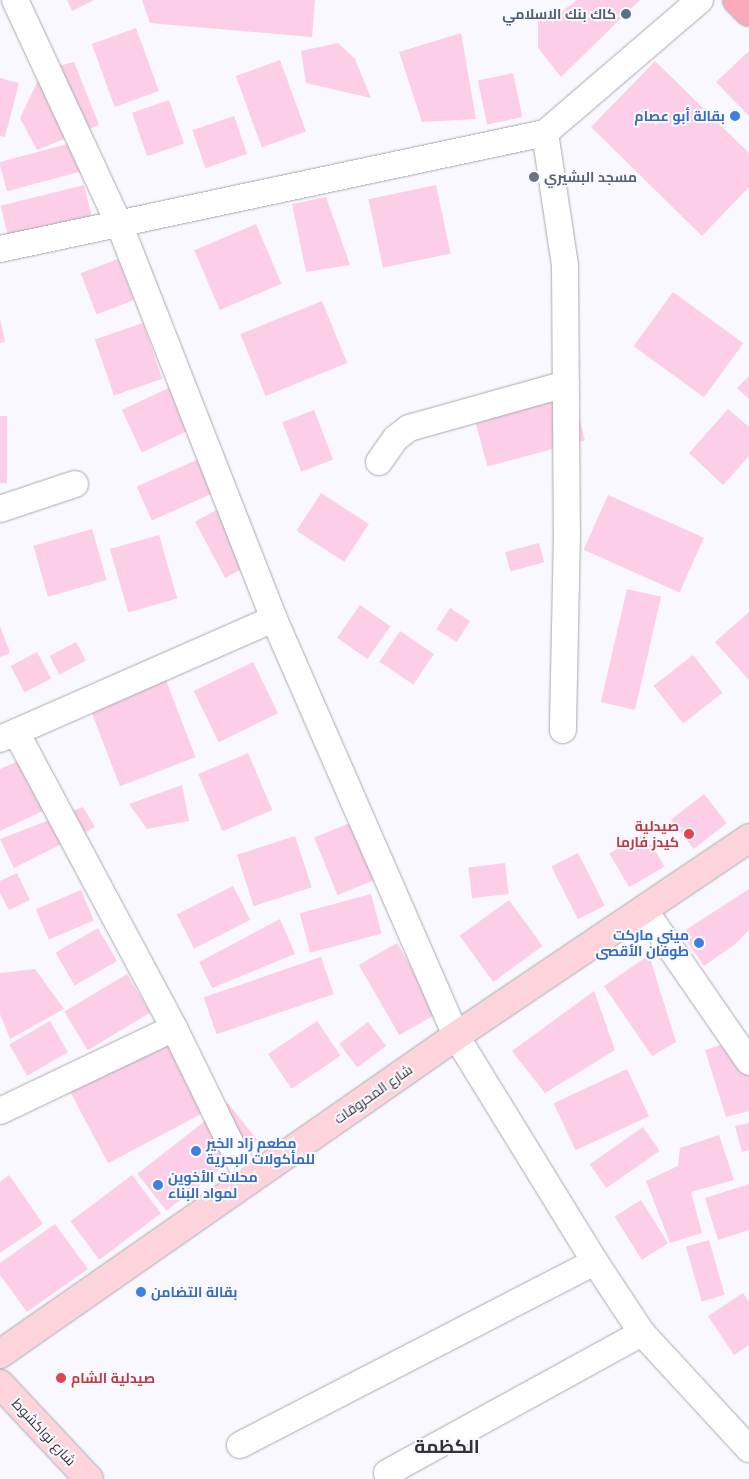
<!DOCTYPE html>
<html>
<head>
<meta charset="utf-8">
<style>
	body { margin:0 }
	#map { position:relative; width:749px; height:1479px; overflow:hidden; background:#f8f8fe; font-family:"Open Sans",Cairo,sans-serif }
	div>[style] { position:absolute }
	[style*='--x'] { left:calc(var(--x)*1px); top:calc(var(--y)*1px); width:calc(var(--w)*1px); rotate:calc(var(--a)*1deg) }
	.building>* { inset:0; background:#fdcee8; transform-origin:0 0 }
	.roads { filter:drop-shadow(0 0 1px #a9a9af) drop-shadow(0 0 1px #a9a9af) }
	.street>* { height:26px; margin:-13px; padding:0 13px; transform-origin:13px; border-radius:13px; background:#fff }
	.secondary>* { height:28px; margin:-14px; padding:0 14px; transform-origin:14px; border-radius:14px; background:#fdd4dc }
	.primary>* { height:28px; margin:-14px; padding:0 14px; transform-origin:14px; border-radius:14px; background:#faa9b9 }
	.dots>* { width:14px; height:14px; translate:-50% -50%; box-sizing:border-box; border:2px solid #f8f8fe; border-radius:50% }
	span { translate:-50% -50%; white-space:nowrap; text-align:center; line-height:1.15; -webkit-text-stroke:4px #f8f8fe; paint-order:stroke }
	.service-label { font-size:14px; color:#4e5e75; font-weight:700 }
	.right { translate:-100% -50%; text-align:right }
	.shop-label { font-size:14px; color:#366cbe; font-weight:700 }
	.left { translate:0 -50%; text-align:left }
	.worship-label { font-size:14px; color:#5b616d; font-weight:700 }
	.health-label { font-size:14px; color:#be3a42; font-weight:700 }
	.street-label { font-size:14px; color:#333336 }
	.district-label { font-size:19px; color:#333336; font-weight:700 }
</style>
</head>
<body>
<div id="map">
	<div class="building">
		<div style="clip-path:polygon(67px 0,94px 0,72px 11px)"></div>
		<div style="clip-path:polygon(142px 0,315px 0,312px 37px,150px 23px)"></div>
		<div style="clip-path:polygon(577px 0,640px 0,561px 77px,538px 48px,538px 18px,552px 19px)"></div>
		<div style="left:136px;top:28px;width:67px;height:47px;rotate:70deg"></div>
		<div style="clip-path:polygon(461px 33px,476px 119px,422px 122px,399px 52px)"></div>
		<div style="clip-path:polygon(338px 43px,355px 59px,371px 98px,306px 83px,301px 51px)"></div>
		<div style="clip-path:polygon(749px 51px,749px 116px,716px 82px)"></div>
		<div style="left:280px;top:60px;width:76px;height:47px;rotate:70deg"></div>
		<div style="clip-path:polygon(655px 61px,749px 153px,749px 187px,702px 236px,591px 127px)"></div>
		<div style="clip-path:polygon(74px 62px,99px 125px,37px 150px,20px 118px,43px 70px)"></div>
		<div style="left:513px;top:73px;width:45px;height:36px;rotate:78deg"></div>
		<div style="clip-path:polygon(0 78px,19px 83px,5px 137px,0 136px)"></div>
		<div style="left:169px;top:100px;width:46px;height:39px;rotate:71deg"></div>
		<div style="left:234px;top:116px;width:40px;height:44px;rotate:71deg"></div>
		<div style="left:90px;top:138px;width:30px;height:94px;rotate:75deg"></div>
		<div style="left:84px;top:185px;width:34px;height:86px;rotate:76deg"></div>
		<div style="left:436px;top:185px;width:70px;height:69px;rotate:78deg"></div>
		<div style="clip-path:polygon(326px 197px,350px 265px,306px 272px,292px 204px)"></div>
		<div style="left:256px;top:224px;width:65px;height:67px;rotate:67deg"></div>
		<div style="left:118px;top:259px;width:44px;height:40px;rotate:69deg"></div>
		<div style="left:673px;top:292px;width:87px;height:67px;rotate:36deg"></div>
		<div style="left:322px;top:301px;width:67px;height:88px;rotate:68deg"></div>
		<div style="clip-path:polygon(0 318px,5px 342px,0 343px)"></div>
		<div style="left:143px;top:323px;width:59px;height:51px;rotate:71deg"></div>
		<div style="clip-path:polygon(749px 376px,749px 399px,737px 388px)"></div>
		<div style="left:188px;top:379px;width:47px;height:73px;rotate:65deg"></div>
		<div style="left:572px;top:392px;width:50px;height:101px;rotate:75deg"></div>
		<div style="clip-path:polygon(728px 409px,749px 427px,749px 456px,723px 485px,689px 453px)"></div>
		<div style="left:314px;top:410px;width:53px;height:34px;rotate:69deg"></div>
		<div style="left:0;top:416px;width:7px;height:67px"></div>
		<div style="left:219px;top:450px;width:37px;height:90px;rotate:66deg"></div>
		<div style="left:321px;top:493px;width:57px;height:45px;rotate:33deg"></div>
		<div style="left:608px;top:495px;width:105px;height:60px;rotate:24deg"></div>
		<div style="left:226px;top:505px;width:64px;height:35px;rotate:62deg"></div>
		<div style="left:92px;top:529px;width:53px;height:61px;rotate:74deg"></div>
		<div style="left:159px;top:535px;width:66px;height:51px;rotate:74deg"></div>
		<div style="left:539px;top:543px;width:20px;height:35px;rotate:75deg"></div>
		<div style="left:627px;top:589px;width:35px;height:116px;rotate:13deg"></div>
		<div style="left:360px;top:605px;width:37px;height:40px;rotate:35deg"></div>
		<div style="left:450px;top:608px;width:24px;height:25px;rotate:33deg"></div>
		<div style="clip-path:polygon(749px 612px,749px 680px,715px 642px)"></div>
		<div style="clip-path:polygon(0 626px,10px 653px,0 657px)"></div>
		<div style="left:400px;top:631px;width:41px;height:37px;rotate:34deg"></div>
		<div style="left:76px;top:642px;width:21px;height:30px;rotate:62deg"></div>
		<div style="left:37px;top:652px;width:30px;height:30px;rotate:62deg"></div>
		<div style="left:693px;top:655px;width:48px;height:50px;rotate:52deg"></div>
		<div style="left:253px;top:662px;width:57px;height:66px;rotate:64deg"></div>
		<div style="left:164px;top:675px;width:88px;height:81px;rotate:69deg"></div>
		<div style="left:248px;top:753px;width:62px;height:54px;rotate:67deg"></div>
		<div style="clip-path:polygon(25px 758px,49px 808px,0 831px,0 769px)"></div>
		<div style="clip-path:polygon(182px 785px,189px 821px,147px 829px,129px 804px)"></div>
		<div style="left:704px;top:794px;width:37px;height:42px;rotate:52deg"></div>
		<div style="clip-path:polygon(83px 807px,95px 827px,14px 868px,0 839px)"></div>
		<div style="left:355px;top:821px;width:62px;height:44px;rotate:68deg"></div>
		<div style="left:645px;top:833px;width:39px;height:41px;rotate:60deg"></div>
		<div style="left:295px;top:836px;width:54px;height:61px;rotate:72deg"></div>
		<div style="left:578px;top:853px;width:59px;height:30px;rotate:63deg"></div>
		<div style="left:505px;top:863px;width:31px;height:37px;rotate:83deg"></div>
		<div style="clip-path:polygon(17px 873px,30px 900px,9px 910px,0 893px,0 881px)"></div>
		<div style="left:233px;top:886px;width:38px;height:63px;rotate:63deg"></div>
		<div style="clip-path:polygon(749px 889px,749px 930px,734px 945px,704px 966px,681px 933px)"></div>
		<div style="left:81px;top:890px;width:33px;height:49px;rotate:67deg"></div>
		<div style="left:371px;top:894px;width:41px;height:74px;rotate:75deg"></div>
		<div style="left:509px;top:900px;width:57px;height:61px;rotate:54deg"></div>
		<div style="clip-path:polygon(280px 919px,295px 954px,212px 988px,199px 962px)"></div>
		<div style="left:98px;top:928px;width:38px;height:49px;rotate:60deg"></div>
		<div style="left:397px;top:943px;width:81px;height:44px;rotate:60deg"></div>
		<div style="clip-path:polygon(649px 955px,676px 1042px,652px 1056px,604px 986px)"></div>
		<div style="left:321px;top:957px;width:39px;height:124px;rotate:71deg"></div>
		<div style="clip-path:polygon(35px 969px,64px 1009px,10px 1039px,0 1014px,0 973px)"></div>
		<div style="left:127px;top:974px;width:45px;height:73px;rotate:59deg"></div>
		<div style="clip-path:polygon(594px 991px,615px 1050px,545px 1093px,512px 1051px)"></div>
		<div style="left:50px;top:1021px;width:36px;height:47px;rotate:60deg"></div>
		<div style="left:317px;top:1021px;width:42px;height:59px;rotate:56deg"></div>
		<div style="left:368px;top:1022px;width:30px;height:36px;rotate:53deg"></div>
		<div style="left:180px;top:1030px;width:84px;height:126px;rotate:62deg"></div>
		<div style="clip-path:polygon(739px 1039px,749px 1057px,749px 1111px,726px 1117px,705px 1050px)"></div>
		<div style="left:627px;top:1069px;width:52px;height:81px;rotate:65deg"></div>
		<div style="left:228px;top:1103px;width:47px;height:115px;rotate:52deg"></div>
		<div style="clip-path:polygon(749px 1123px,749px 1150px,742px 1152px,735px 1126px)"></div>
		<div style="left:643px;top:1127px;width:29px;height:65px;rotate:55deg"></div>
		<div style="clip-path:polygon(719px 1135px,734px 1180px,691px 1192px,702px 1233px,670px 1243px,646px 1181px,678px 1166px,680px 1148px)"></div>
		<div style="clip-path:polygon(9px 1175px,43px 1224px,0 1253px,0 1182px)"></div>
		<div style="left:132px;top:1175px;width:48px;height:77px;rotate:53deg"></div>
		<div style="clip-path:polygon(749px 1184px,749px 1230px,718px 1240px,705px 1198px)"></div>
		<div style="left:641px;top:1200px;width:51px;height:31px;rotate:58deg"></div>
		<div style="clip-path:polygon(55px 1224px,88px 1269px,27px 1312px,0 1275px,0 1263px)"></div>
		<div style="left:709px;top:1240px;width:57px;height:24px;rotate:74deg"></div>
		<div style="clip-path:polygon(743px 1293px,749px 1302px,749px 1345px,734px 1355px,708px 1316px)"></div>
	</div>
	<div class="roads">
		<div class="street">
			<div style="--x:15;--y:0;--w:249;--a:65.1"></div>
			<div style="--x:120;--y:226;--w:422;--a:68.6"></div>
			<div style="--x:274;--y:619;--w:455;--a:66.4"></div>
			<div style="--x:456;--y:1036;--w:265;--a:58.4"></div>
			<div style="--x:595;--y:1262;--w:85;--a:56.5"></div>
			<div style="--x:642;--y:1333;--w:158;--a:47.3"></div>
			<div style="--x:545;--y:133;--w:134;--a:81.4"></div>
			<div style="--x:565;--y:266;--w:267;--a:89.6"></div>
			<div style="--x:567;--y:533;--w:197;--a:91.2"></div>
			<div style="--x:0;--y:249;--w:557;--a:-12.02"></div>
			<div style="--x:545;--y:133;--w:204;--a:-40.6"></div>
			<div style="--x:379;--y:462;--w:29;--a:-55"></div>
			<div style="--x:396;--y:438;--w:16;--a:-38"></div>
			<div style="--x:409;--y:428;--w:163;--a:-15.7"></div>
			<div style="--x:0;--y:509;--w:79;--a:-18.4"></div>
			<div style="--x:16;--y:732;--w:336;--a:61.9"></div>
			<div style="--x:174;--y:1028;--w:170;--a:63.9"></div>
			<div style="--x:0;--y:739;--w:299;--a:-23.7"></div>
			<div style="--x:645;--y:911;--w:183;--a:55.4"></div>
			<div style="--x:0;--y:1111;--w:193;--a:-25.5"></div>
			<div style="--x:240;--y:1445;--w:399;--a:-27.3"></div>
			<div style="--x:387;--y:1473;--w:291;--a:-28.8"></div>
		</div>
		<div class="secondary">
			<div style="--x:0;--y:1354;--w:556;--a:-34.89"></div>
			<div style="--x:456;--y:1036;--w:354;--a:-34"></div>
			<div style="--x:0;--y:1384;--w:130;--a:46.9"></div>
		</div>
		<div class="primary">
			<div style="--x:737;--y:0;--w:17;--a:45"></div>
		</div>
	</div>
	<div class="dots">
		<div style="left:626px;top:14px;background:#5c6f8a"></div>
		<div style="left:735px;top:116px;background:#3f7fe0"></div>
		<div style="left:534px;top:177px;background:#6b7280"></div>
		<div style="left:689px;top:834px;background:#e0444e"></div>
		<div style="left:699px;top:943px;background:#3f7fe0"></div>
		<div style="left:196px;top:1151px;background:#3f7fe0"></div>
		<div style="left:158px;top:1185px;background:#3f7fe0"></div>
		<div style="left:141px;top:1292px;background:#3f7fe0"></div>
		<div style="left:61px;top:1378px;background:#e0444e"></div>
	</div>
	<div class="service-label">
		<span class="right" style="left:616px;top:14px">كاك بنك الاسلامي</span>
	</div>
	<div class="shop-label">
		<span class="right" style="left:725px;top:116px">بقالة أبو عصام</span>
		<span class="right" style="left:689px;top:943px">ميني ماركت<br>طوفان الأقصى</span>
		<span class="left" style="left:206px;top:1151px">مطعم زاد الخير<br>للمأكولات البحرية</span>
		<span class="left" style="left:168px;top:1185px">محلات الأخوين<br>لمواد البناء</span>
		<span class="left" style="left:151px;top:1292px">بقالة التضامن</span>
	</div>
	<div class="worship-label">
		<span class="left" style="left:544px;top:177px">مسجد البشيري</span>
	</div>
	<div class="health-label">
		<span class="right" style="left:679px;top:834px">صيدلية<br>كيدز فارما</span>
		<span class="left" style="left:71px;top:1378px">صيدلية الشام</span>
	</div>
	<div class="street-label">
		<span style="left:373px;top:1094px;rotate:-35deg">شارع المحروقات</span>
		<span style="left:44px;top:1432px;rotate:47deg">شارع نواكشوط</span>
	</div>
	<div class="district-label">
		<span style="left:447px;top:1447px">الكظمة</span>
	</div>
</div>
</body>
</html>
